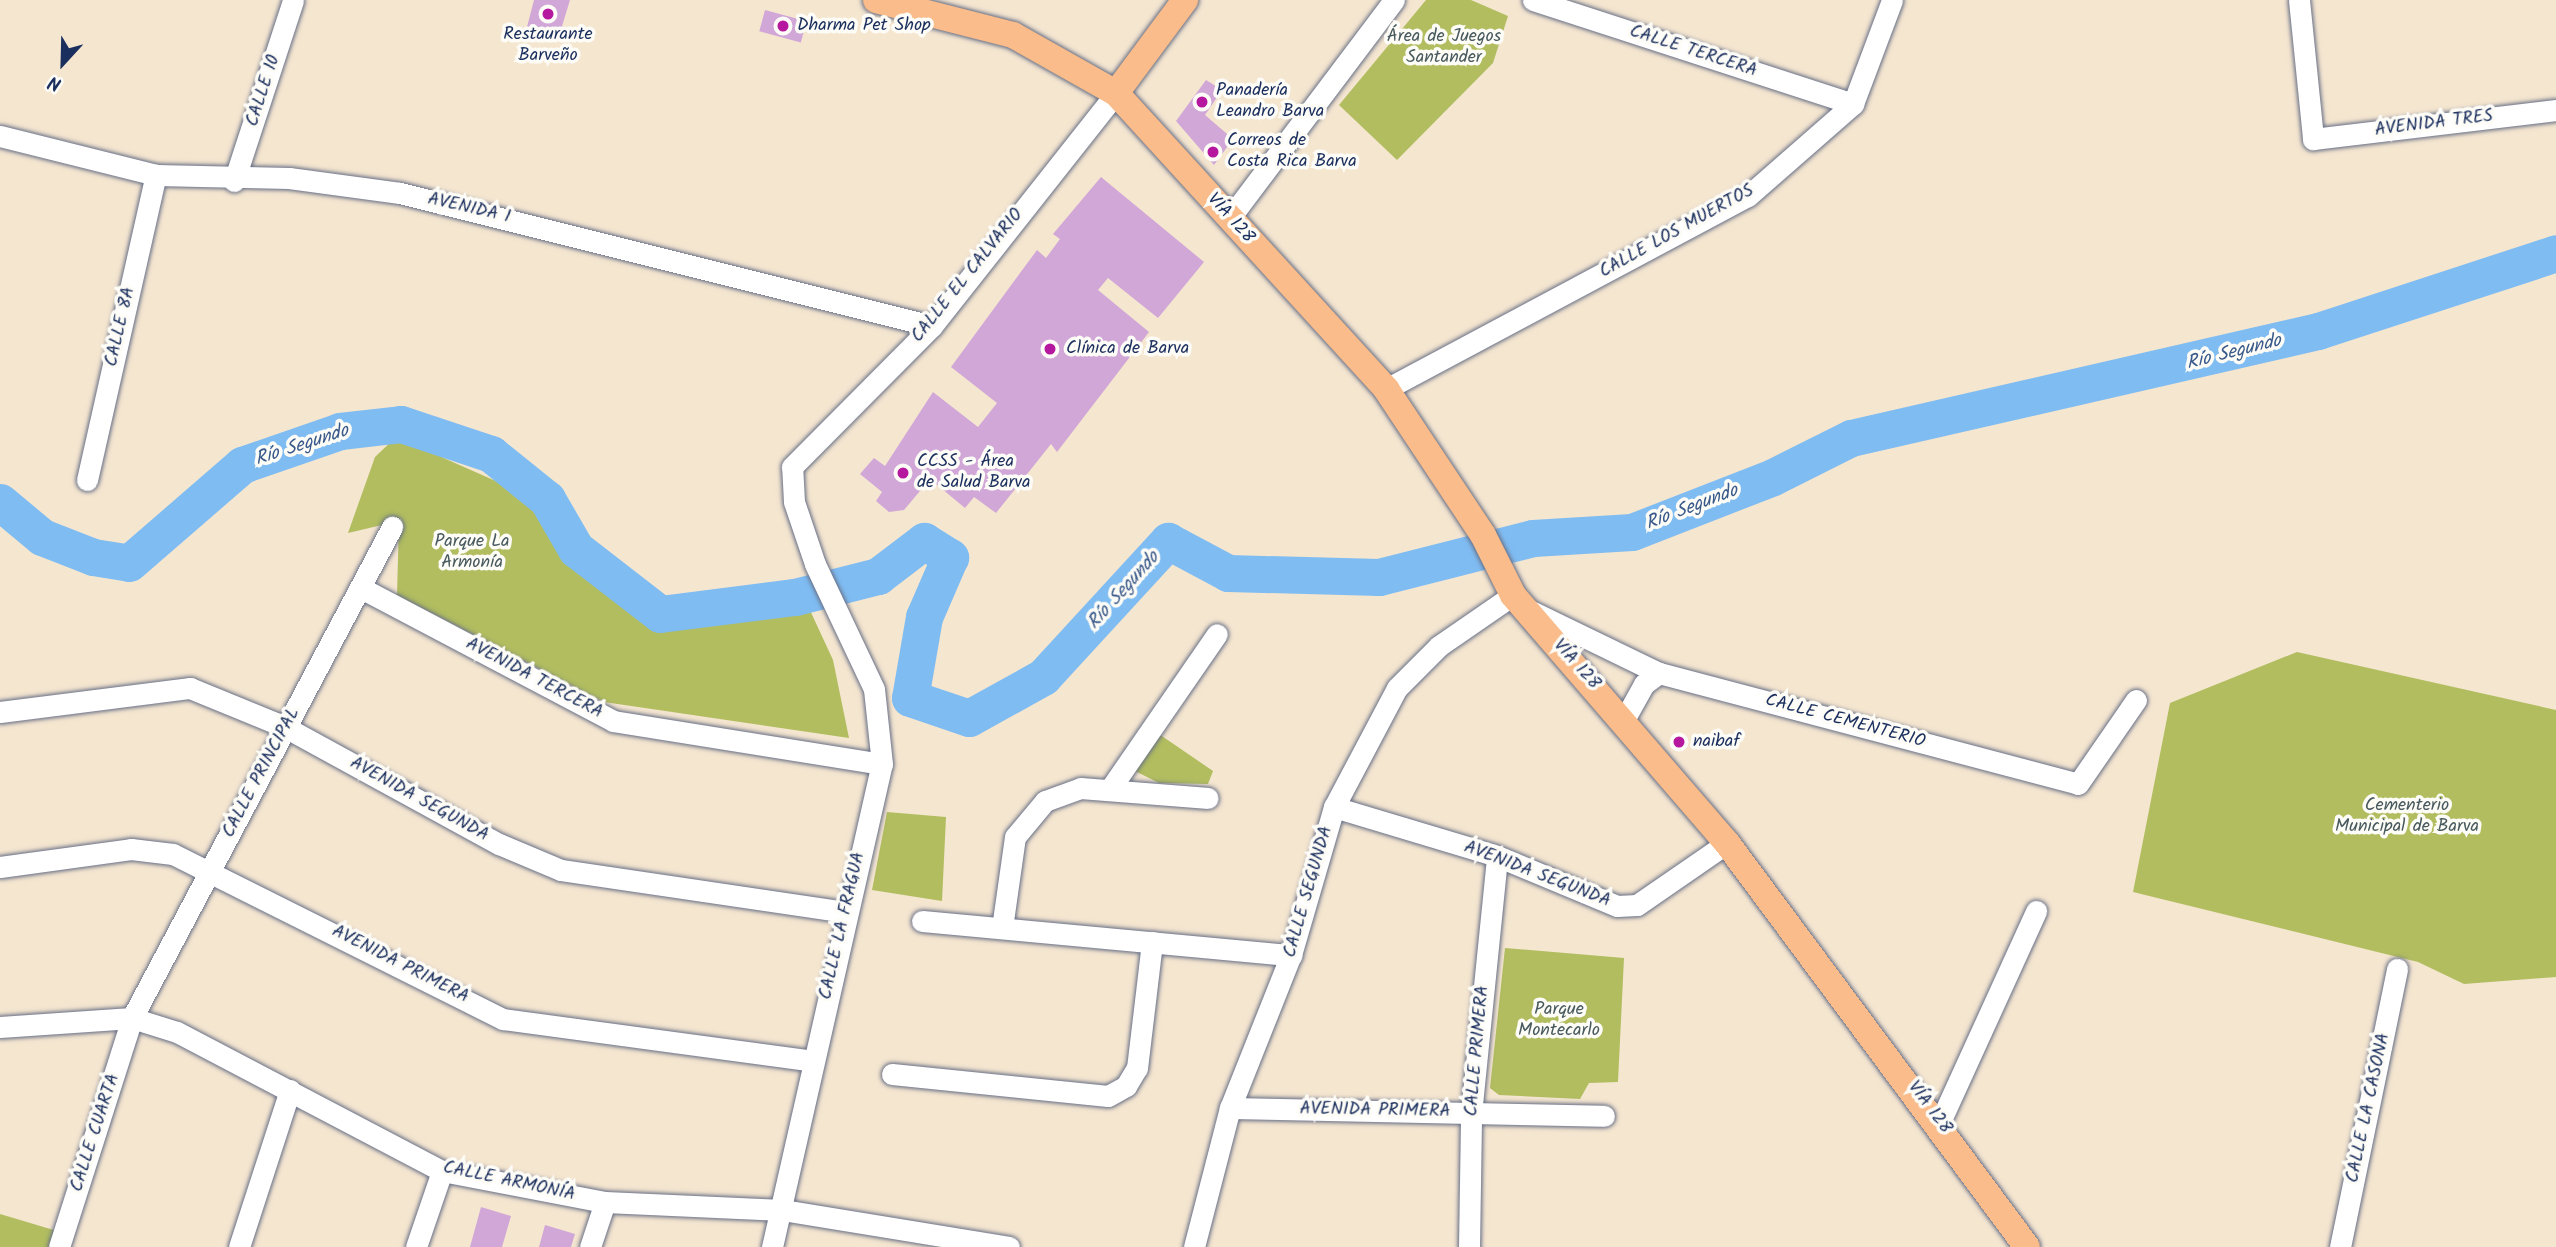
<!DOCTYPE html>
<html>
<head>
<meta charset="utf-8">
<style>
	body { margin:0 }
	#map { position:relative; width:2556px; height:1247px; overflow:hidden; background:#f5e6d0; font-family:Kalam,sans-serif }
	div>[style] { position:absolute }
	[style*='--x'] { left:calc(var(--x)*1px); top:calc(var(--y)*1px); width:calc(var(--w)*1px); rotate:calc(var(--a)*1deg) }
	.green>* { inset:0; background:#b1bd5f }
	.river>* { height:37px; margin:-18.5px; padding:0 18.5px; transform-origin:18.5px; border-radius:18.5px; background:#7fbcf2 }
	.building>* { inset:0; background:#d0a7d7; transform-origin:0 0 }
	.roads { filter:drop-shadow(0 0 2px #676f86) drop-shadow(0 0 2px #676f86) }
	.minor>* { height:21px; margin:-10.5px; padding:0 10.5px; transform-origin:10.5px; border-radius:10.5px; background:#fff }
	.major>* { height:26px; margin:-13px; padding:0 13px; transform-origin:13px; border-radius:13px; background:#f9bc8a }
	.dots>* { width:19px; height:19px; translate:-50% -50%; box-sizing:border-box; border:4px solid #fdfcf7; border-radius:50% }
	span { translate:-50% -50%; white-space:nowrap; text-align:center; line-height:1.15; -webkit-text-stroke:7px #fdfcf7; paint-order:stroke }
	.poi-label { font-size:18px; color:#1b2f5e }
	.left { translate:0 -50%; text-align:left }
	.park-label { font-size:18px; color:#485a5e }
	.street-label { font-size:18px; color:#1b2f5e }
	.water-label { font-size:19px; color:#39598a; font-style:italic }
	.north { position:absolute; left:28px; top:28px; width:70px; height:70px; -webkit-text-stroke:5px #fdfcf7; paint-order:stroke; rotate:202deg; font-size:19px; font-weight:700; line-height:28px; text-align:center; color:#1b2f5e }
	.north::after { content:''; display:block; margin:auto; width:24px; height:32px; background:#1b2f5e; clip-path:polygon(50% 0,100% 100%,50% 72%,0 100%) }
</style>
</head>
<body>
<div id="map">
	<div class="green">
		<div style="clip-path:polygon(1426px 0,1471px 0,1508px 16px,1493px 63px,1397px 160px,1339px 105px)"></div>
		<div style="clip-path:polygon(396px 437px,498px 482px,538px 512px,565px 557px,651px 627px,808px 606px,833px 660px,849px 738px,604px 702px,397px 595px,399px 521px,348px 533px,375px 457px)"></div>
		<div style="clip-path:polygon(2297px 652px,2556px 710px,2556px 977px,2464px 984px,2418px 962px,2133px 892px,2170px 703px)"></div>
		<div style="clip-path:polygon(1156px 732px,1213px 771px,1208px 784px,1159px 783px,1135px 771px)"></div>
		<div style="clip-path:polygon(887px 812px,946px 817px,942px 901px,872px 890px)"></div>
		<div style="clip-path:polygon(1505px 948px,1624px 958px,1618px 1082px,1589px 1083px,1580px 1099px,1499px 1095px,1490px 1088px)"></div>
		<div style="clip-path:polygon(0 1214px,57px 1231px,52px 1247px,0 1247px)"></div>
	</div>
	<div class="river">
		<div style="--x:0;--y:502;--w:55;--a:39.8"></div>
		<div style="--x:42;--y:537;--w:55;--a:21.4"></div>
		<div style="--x:93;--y:557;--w:36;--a:9"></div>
		<div style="--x:129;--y:563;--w:150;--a:-40.9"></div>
		<div style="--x:242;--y:465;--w:104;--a:-19.1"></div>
		<div style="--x:340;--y:431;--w:61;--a:-6.5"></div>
		<div style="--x:401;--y:424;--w:95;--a:18.4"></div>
		<div style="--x:491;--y:454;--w:72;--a:38.8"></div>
		<div style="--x:547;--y:499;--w:58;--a:59.9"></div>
		<div style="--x:576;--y:549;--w:106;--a:37.7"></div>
		<div style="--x:660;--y:614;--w:136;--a:-7.2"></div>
		<div style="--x:795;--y:597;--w:86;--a:-14.2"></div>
		<div style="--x:878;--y:576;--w:58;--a:-37.3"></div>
		<div style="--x:924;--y:541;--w:31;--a:32"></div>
		<div style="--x:950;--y:557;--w:65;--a:113.4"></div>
		<div style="--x:924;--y:617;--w:82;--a:99.8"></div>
		<div style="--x:910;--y:698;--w:62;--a:18.7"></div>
		<div style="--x:969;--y:718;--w:85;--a:-29"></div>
		<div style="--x:1043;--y:677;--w:185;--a:-47.4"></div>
		<div style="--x:1168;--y:541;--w:68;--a:28.1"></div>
		<div style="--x:1228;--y:573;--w:151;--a:1.5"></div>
		<div style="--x:1379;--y:577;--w:159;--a:-14.2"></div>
		<div style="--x:1533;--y:538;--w:99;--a:-3.5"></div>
		<div style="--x:1632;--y:532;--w:151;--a:-21.3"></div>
		<div style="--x:1773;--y:477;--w:87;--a:-26.6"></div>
		<div style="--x:1851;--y:438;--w:479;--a:-12.9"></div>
		<div style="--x:2318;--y:331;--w:250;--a:-18.1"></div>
	</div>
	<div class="building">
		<div style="clip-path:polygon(534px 0,570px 0,559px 36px,527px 27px)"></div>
		<div style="left:765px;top:10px;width:43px;height:22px;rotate:15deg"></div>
		<div style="clip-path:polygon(1206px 80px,1222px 90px,1205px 115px,1233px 139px,1214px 165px,1176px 121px)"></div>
		<div style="clip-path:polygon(1101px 177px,1204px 262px,1158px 318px,1108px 278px,1098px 290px,1149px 332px,1057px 452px,1051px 444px,996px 513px,974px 497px,965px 508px,930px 479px,904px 510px,889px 512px,876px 501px,882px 492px,860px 474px,874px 458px,885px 466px,933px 392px,978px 427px,997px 403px,951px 367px,1037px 250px,1046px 258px,1060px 239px,1053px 234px)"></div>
		<div style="clip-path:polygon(481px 1207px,511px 1216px,502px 1247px,470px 1247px)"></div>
		<div style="clip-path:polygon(545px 1225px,575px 1234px,571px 1247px,539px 1247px)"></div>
	</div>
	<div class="roads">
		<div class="minor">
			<div style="--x:1533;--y:0;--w:336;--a:18"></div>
			<div style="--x:2299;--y:0;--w:140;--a:84.2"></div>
			<div style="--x:2313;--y:139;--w:245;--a:-6.8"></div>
			<div style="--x:0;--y:136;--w:161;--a:14"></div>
			<div style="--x:156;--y:175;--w:133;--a:1.3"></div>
			<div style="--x:289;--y:178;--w:112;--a:7.7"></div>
			<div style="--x:400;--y:193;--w:548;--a:14.04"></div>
			<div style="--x:234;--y:181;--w:190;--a:-71.9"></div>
			<div style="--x:1229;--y:219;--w:274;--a:-53"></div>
			<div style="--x:1386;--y:389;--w:410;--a:-28.1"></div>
			<div style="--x:1748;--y:196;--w:140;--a:-41.2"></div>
			<div style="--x:1853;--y:104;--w:111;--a:-69.4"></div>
			<div style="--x:87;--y:480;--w:313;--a:-77.3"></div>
			<div style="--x:363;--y:589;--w:283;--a:27.8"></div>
			<div style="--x:613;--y:721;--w:272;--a:9.1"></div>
			<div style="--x:1529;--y:610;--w:144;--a:25.9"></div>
			<div style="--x:1659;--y:673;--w:433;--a:14.8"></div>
			<div style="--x:2078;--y:784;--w:102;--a:-55.4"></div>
			<div style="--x:0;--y:712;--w:192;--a:-7.2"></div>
			<div style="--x:190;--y:688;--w:103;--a:22.3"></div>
			<div style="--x:285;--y:727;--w:244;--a:28.7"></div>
			<div style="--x:499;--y:844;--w:67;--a:22.8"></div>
			<div style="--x:561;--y:870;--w:287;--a:8.4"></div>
			<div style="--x:1624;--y:720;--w:41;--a:-60.9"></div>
			<div style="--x:1644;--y:684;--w:19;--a:-36"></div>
			<div style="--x:1110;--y:789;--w:188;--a:-55.4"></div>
			<div style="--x:1334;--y:807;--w:170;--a:16.7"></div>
			<div style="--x:1497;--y:856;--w:130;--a:22.6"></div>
			<div style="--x:1617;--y:906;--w:20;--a:-3"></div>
			<div style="--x:1637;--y:905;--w:109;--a:-34.6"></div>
			<div style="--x:0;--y:867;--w:132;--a:-7.8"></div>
			<div style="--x:131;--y:849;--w:42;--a:6.8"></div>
			<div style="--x:173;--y:854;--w:369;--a:26.6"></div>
			<div style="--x:503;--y:1019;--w:312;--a:7.7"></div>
			<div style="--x:922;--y:921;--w:371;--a:5.3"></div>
			<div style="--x:1002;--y:928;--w:92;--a:-81.9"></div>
			<div style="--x:1015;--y:837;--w:47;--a:-50.2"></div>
			<div style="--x:1045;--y:801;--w:38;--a:-20"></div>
			<div style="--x:1081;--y:788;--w:127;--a:4.5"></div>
			<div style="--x:0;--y:1027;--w:132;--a:-3.9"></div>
			<div style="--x:132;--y:1018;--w:47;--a:17.3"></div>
			<div style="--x:177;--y:1032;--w:299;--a:27.7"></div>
			<div style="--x:442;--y:1171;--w:166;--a:10.8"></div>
			<div style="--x:605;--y:1202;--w:178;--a:2.6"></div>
			<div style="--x:783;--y:1210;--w:229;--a:9.3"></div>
			<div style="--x:892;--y:1074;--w:217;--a:5.8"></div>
			<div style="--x:1108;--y:1096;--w:21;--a:-29"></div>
			<div style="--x:1126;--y:1086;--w:21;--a:-59"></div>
			<div style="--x:1137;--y:1068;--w:127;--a:-83.2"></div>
			<div style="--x:1230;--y:1108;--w:374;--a:1.2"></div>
			<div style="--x:1940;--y:1122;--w:232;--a:-65.5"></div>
			<div style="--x:59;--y:1247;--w:240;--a:-72.3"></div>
			<div style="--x:132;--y:1018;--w:556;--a:-62.1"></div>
			<div style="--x:239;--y:1247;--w:165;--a:-72"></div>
			<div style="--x:416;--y:1247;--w:80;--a:-71.1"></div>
			<div style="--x:590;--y:1247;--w:47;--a:-71.6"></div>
			<div style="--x:772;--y:1247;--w:495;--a:-77.2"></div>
			<div style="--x:882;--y:764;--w:75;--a:-96.1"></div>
			<div style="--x:874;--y:689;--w:138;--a:-115.3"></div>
			<div style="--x:815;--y:564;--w:65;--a:-108.7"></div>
			<div style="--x:794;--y:502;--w:35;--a:-93"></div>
			<div style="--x:792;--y:467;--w:199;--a:-45.2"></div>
			<div style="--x:932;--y:326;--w:297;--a:-51.7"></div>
			<div style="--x:1194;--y:1247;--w:144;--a:-75.5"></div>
			<div style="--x:1230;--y:1108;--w:165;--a:-68.3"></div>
			<div style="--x:1291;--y:955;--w:154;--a:-73.8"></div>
			<div style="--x:1334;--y:807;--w:135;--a:-62.1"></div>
			<div style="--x:1397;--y:688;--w:59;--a:-45"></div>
			<div style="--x:1439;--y:646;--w:90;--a:-34.6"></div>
			<div style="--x:1469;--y:1247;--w:133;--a:-89.1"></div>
			<div style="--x:1471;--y:1114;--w:259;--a:-84.2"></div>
			<div style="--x:2340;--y:1247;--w:284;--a:-78.4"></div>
		</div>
		<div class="major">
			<div style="--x:876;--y:0;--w:141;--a:14.3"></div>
			<div style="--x:1013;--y:35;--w:118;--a:29.4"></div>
			<div style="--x:1116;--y:93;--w:401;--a:47.6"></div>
			<div style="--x:1386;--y:389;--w:175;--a:56.4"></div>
			<div style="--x:1483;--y:535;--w:67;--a:63.4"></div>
			<div style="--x:1513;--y:595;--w:328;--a:49.2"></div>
			<div style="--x:1727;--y:843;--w:503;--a:53.4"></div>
			<div style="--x:1116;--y:93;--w:116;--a:-53.4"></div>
		</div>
	</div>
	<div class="dots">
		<div style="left:548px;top:14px;background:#b5179e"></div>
		<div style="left:783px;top:26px;background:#b5179e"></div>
		<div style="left:1202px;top:102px;background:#b5179e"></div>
		<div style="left:1213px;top:152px;background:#b5179e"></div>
		<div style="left:1050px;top:349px;background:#b5179e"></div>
		<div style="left:903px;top:473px;background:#b5179e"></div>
		<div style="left:1679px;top:742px;background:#b5179e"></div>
	</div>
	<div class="poi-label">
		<span class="left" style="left:797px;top:26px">Dharma Pet Shop</span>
		<span style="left:548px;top:46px">Restaurante<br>Barveño</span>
		<span class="left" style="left:1216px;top:102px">Panadería<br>Leandro Barva</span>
		<span class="left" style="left:1227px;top:152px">Correos de<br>Costa Rica Barva</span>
		<span class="left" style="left:1066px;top:349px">Clínica de Barva</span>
		<span class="left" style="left:917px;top:473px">CCSS - Área<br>de Salud Barva</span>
		<span class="left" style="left:1693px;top:742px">naibaf</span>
	</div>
	<div class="park-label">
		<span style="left:1444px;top:48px">Área de Juegos<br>Santander</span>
		<span style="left:472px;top:553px">Parque La<br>Armonía</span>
		<span style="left:2407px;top:817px">Cementerio<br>Municipal de Barva</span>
		<span style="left:1559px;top:1021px">Parque<br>Montecarlo</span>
	</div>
	<div class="street-label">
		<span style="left:1693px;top:52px;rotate:18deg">CALLE TERCERA</span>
		<span style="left:264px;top:91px;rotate:-72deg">CALLE 10</span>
		<span style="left:2434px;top:124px;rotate:-7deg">AVENIDA TRES</span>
		<span style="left:469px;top:209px;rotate:13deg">AVENIDA 1</span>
		<span style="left:1230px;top:219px;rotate:48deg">VÍA 128</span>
		<span style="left:1677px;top:232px;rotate:-29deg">CALLE LOS MUERTOS</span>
		<span style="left:968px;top:276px;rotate:-51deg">CALLE EL CALVARIO</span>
		<span style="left:121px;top:327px;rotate:-77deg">CALLE 8A</span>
		<span style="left:1576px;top:665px;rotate:48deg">VÍA 128</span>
		<span style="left:534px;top:679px;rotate:28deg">AVENIDA TERCERA</span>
		<span style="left:1845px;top:722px;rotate:15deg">CALLE CEMENTERIO</span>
		<span style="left:262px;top:773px;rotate:-62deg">CALLE PRINCIPAL</span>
		<span style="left:419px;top:800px;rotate:29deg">AVENIDA SEGUNDA</span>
		<span style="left:1537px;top:875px;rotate:21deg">AVENIDA SEGUNDA</span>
		<span style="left:1309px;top:892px;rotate:-74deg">CALLE SEGUNDA</span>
		<span style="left:843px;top:926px;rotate:-77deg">CALLE LA FRAGUA</span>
		<span style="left:400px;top:965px;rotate:27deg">AVENIDA PRIMERA</span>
		<span style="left:1478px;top:1051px;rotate:-85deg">CALLE PRIMERA</span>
		<span style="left:1929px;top:1108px;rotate:53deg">VÍA 128</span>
		<span style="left:2369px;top:1108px;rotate:-78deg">CALLE LA CASONA</span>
		<span style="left:1375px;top:1111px;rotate:1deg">AVENIDA PRIMERA</span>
		<span style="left:96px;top:1133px;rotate:-72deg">CALLE CUARTA</span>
		<span style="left:509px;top:1182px;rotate:12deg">CALLE ARMONÍA</span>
	</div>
	<div class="water-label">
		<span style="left:2234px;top:353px;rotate:-14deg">Río Segundo</span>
		<span style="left:302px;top:446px;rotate:-18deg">Río Segundo</span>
		<span style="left:1692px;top:508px;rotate:-21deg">Río Segundo</span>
		<span style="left:1124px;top:591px;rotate:-48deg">Río Segundo</span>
	</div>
	<div class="north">N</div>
</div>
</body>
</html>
